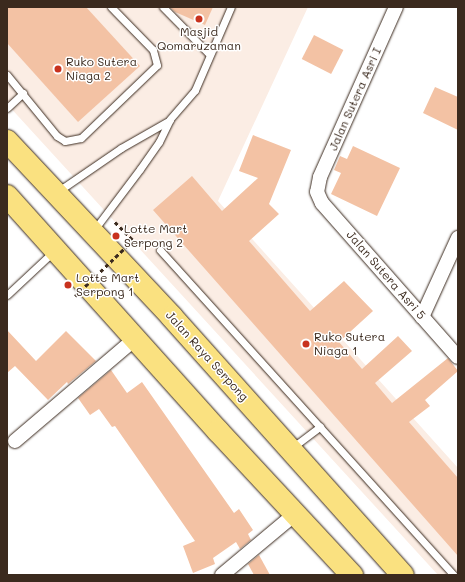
<!DOCTYPE html>
<html>
<head>
<meta charset="utf-8">
<style>
	body { margin:0 }
	#map { position:relative; width:465px; height:582px; overflow:hidden; background:#fff; font-family:Mali,sans-serif }
	div>[style] { position:absolute }
	[style*='--x'] { left:calc(var(--x)*1px); top:calc(var(--y)*1px); width:calc(var(--w)*1px); rotate:calc(var(--a)*1deg) }
	.built>* { inset:0; background:#fbede4 }
	.building>* { inset:0; background:#f3c2a4; transform-origin:0 0 }
	.path>* { height:2.5px; margin-top:-1.25px; transform-origin:0; background:repeating-linear-gradient(90deg,#3b2a1e 0 4px,transparent 0 7px) }
	.roads { filter:drop-shadow(0 0 1px #3b2a1e) drop-shadow(0 0 1px #3b2a1e) }
	.service>* { height:7px; margin:-3.5px; padding:0 3.5px; transform-origin:3.5px; border-radius:3.5px; background:#fff }
	.minor>* { height:14px; margin:-7px; padding:0 7px; transform-origin:7px; border-radius:7px; background:#fff }
	.primary>* { height:22px; margin:-11px; padding:0 11px; transform-origin:11px; border-radius:11px; background:#fae180 }
	.path-bridge>* { height:2.5px; margin-top:-1.25px; transform-origin:0; background:repeating-linear-gradient(90deg,#3b2a1e 0 4px,transparent 0 7px) }
	.dots>* { width:11px; height:11px; translate:-50% -50%; box-sizing:border-box; border:2px solid #fff; border-radius:50% }
	span { translate:-50% -50%; white-space:nowrap; text-align:center; line-height:1.15; -webkit-text-stroke:3px #fff; paint-order:stroke }
	.poi-label { font-size:12px; color:#3b2a1e }
	.left { translate:0 -50%; text-align:left }
	.street-label { font-size:12px; color:#3b2a1e }
	.frame { position:absolute; inset:0; border:8px solid #3b2a1e; pointer-events:none }
</style>
</head>
<body>
<div id="map">
	<div class="built">
		<div style="clip-path:polygon(7px 7px,308px 7px,218px 201px,458px 468px,458px 575px,438px 575px,7px 104px)"></div>
	</div>
	<div class="building">
		<div style="clip-path:polygon(7px 7px,86px 7px,140px 66px,78px 122px,7px 43px)"></div>
		<div style="clip-path:polygon(170px 7px,213px 7px,205px 25px,175px 12px)"></div>
		<div style="left:314px;top:35px;width:33px;height:27px;rotate:27deg"></div>
		<div style="clip-path:polygon(435px 87px,458px 97px,458px 130px,423px 113px)"></div>
		<div style="clip-path:polygon(253px 135px,291px 150px,269px 204px,279px 214px,249px 241px,310px 311px,344px 281px,373px 311px,339px 342px,362px 369px,398px 336px,412px 351px,375px 383px,392px 403px,448px 358px,458px 371px,425px 400px,430px 406px,409px 422px,458px 478px,458px 556px,153px 210px,192px 176px,222px 211px,258px 178px,239px 171px)"></div>
		<div style="clip-path:polygon(353px 146px,400px 168px,377px 216px,331px 194px,341px 173px,334px 170px,340px 156px,347px 159px)"></div>
		<div style="clip-path:polygon(7px 330px,36px 361px,66px 331px,96px 361px,68px 384px,67px 382px,48px 400px,15px 366px,7px 373px)"></div>
		<div style="clip-path:polygon(111px 370px,127px 393px,142px 382px,234px 513px,239px 509px,253px 530px,248px 534px,251px 540px,240px 549px,236px 542px,213px 558px,215px 564px,193px 573px,183px 546px,195px 541px,115px 426px,112px 427px,99px 409px,90px 415px,78px 398px)"></div>
		<div style="clip-path:polygon(259px 555px,270px 575px,254px 575px,248px 564px)"></div>
	</div>
	<div class="path">
		<div style="--x:115;--y:222;--w:25;--a:45"></div>
	</div>
	<div class="roads">
		<div class="service">
			<div style="--x:163;--y:7;--w:66;--a:45.6"></div>
			<div style="--x:7;--y:75;--w:79;--a:50.7"></div>
			<div style="--x:57;--y:136;--w:9;--a:32"></div>
			<div style="--x:65;--y:141;--w:16;--a:-11"></div>
			<div style="--x:81;--y:138;--w:105;--a:-43.8"></div>
			<div style="--x:157;--y:65;--w:16;--a:-105"></div>
			<div style="--x:153;--y:50;--w:60;--a:-134.3"></div>
			<div style="--x:7;--y:108;--w:22;--a:-43"></div>
			<div style="--x:57;--y:192;--w:78;--a:-34.5"></div>
			<div style="--x:121;--y:148;--w:56;--a:-29.7"></div>
			<div style="--x:94;--y:230;--w:76;--a:-53"></div>
			<div style="--x:140;--y:169;--w:33;--a:-55"></div>
			<div style="--x:159;--y:142;--w:25;--a:-64"></div>
			<div style="--x:170;--y:119;--w:38;--a:-49"></div>
			<div style="--x:195;--y:90;--w:90;--a:-66.6"></div>
			<div style="--x:160;--y:250;--w:438;--a:47.9"></div>
			<div style="--x:7;--y:295;--w:64;--a:-43.1"></div>
			<div style="--x:293;--y:447;--w:34;--a:-37"></div>
		</div>
		<div class="minor">
			<div style="--x:396;--y:7;--w:186;--a:114.1"></div>
			<div style="--x:320;--y:177;--w:15;--a:101"></div>
			<div style="--x:317;--y:192;--w:12;--a:66"></div>
			<div style="--x:322;--y:203;--w:205;--a:48.6"></div>
			<div style="--x:422;--y:317;--w:87;--a:-65.5"></div>
			<div style="--x:15;--y:441;--w:159;--a:-40.4"></div>
			<div style="--x:222;--y:575;--w:95;--a:-39.9"></div>
		</div>
		<div class="primary">
			<div style="--x:7;--y:141;--w:241;--a:46.8"></div>
			<div style="--x:172;--y:317;--w:346;--a:48.2"></div>
			<div style="--x:7;--y:196;--w:316;--a:48.1"></div>
			<div style="--x:218;--y:431;--w:197;--a:47.1"></div>
		</div>
	</div>
	<div class="path-bridge">
		<div style="--x:75;--y:296;--w:81;--a:-44"></div>
	</div>
	<div class="dots">
		<div style="left:199px;top:19px;background:#c8321e"></div>
		<div style="left:58px;top:69px;background:#c8321e"></div>
		<div style="left:116px;top:236px;background:#c8321e"></div>
		<div style="left:68px;top:285px;background:#c8321e"></div>
		<div style="left:306px;top:344px;background:#c8321e"></div>
	</div>
	<div class="poi-label">
		<span style="left:199px;top:39px">Masjid<br>Qomaruzaman</span>
		<span class="left" style="left:66px;top:69px">Ruko Sutera<br>Niaga 2</span>
		<span class="left" style="left:124px;top:236px">Lotte Mart<br>Serpong 2</span>
		<span class="left" style="left:76px;top:285px">Lotte Mart<br>Serpong 1</span>
		<span class="left" style="left:314px;top:344px">Ruko Sutera<br>Niaga 1</span>
	</div>
	<div class="street-label">
		<span style="left:355px;top:99px;rotate:-66deg">Jalan Sutera Asri I</span>
		<span style="left:386px;top:275px;rotate:49deg">Jalan Sutera Asri 5</span>
		<span style="left:207px;top:356px;rotate:48deg">Jalan Raya Serpong</span>
	</div>
	<div class="frame"></div>
</div>
</body>
</html>
